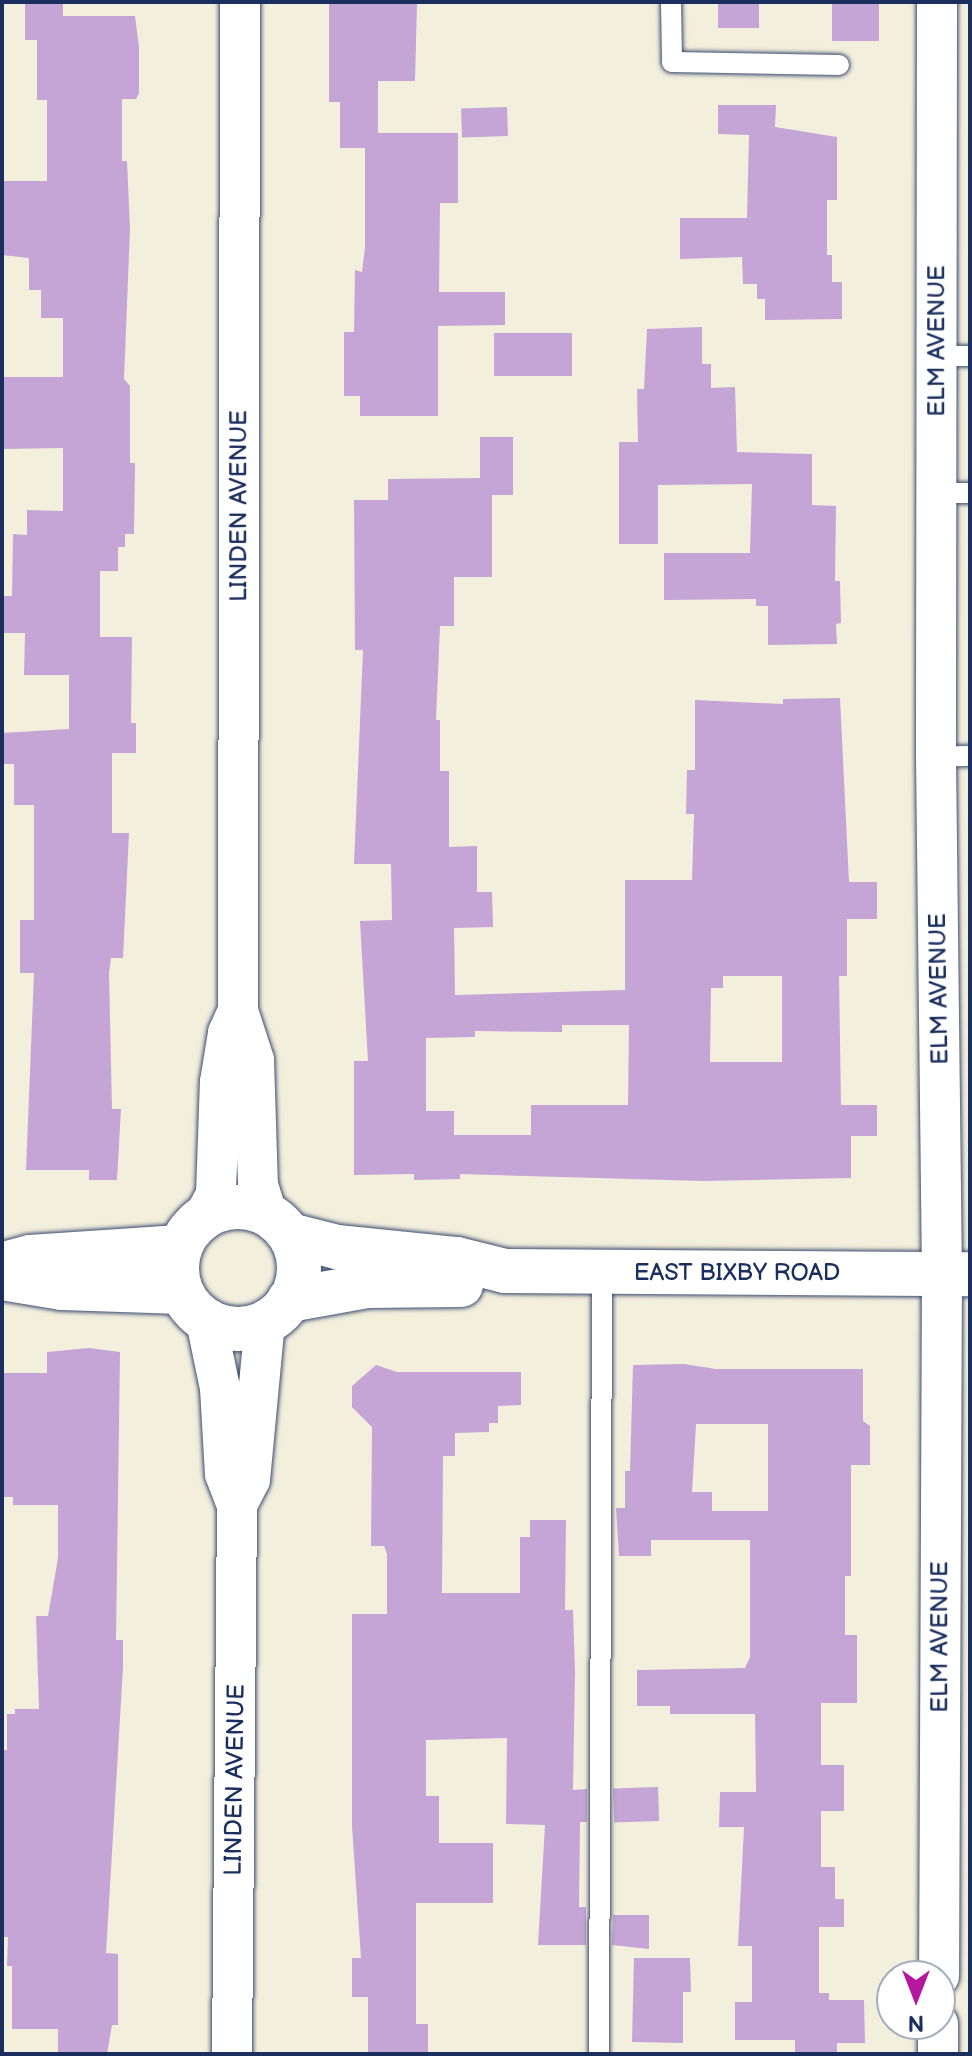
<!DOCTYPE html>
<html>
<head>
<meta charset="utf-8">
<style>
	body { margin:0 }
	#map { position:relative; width:972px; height:2056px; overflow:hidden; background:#f3efdd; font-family:"Balsamiq Sans",sans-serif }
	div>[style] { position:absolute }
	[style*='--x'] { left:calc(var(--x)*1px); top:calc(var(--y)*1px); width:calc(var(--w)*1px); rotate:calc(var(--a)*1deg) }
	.building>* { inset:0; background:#c4a5d5; transform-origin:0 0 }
	.roads { filter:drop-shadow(0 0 2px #3b4c71) drop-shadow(0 0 2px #3b4c71) }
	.lane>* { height:20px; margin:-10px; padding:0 10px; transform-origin:10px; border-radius:10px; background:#fff }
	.street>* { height:40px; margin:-20px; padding:0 20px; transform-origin:20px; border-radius:20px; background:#fff }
	.secondary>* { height:44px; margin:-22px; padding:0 22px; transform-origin:22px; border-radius:22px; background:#fff }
	.secondary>.ring { margin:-22px; padding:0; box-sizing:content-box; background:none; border:44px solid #fff; border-radius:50% }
	span { translate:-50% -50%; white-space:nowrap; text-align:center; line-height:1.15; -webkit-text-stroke:6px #fff; paint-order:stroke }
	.street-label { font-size:24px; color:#1b2f5e }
	.frame { position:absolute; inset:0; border:4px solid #1b2f5e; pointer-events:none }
	.north { position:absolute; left:876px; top:1960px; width:80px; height:80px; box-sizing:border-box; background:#fff; border:2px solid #a4acbf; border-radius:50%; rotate:180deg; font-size:22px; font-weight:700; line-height:32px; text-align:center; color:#1b2f5e }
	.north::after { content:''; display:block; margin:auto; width:28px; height:36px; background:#b5179e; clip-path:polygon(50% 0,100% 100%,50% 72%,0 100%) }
</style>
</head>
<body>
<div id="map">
	<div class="building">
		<div style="clip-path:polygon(25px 2px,63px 2px,63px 16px,135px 16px,139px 47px,139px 93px,136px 99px,122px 99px,122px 161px,127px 161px,130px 229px,124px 379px,130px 386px,130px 463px,135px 463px,134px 534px,125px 534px,125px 547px,118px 547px,118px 571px,100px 571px,100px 637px,132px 637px,131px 723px,136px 723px,136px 753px,112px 753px,112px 833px,129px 833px,123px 958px,111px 958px,109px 973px,112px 1109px,121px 1109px,117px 1180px,89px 1180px,89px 1170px,26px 1170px,34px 973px,20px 973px,20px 920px,34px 920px,34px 805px,14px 805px,14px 764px,2px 764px,2px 733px,69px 729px,69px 675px,24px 675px,25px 633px,2px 633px,2px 596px,12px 596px,13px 534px,27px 535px,27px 510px,63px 511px,63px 448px,2px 449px,2px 377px,63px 377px,63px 318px,41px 318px,41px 290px,29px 290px,29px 258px,2px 255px,2px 181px,47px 181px,47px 100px,37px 100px,37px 40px,25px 40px)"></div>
		<div style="left:718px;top:2px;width:41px;height:26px"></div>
		<div style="left:832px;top:2px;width:47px;height:39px"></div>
		<div style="clip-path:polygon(329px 4px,417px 4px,415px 81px,378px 81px,378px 133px,458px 133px,458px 203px,440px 203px,439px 292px,505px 292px,505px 325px,438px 326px,438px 416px,360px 416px,360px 396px,344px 396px,344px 332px,354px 332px,355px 270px,362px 272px,365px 247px,365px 148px,340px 148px,340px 102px,329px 102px)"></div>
		<div style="clip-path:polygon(718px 105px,776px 105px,775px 127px,837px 137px,837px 200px,827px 200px,827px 255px,832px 255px,832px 282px,842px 282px,842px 319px,765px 320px,765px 299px,757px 299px,757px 284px,743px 284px,742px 257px,680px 259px,680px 218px,747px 218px,749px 135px,718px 134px)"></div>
		<div style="left:507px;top:107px;width:29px;height:46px;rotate:88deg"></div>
		<div style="clip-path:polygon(702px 327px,702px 364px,711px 364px,711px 388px,735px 387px,737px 452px,812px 454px,812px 505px,836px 506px,835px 581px,840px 581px,841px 623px,836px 624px,837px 644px,768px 645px,768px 606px,756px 606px,756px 599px,664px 600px,664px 553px,750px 553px,752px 484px,658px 485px,658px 544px,619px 544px,619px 442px,638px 442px,637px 389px,644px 389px,647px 329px)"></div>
		<div style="left:572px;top:333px;width:43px;height:78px;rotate:90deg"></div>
		<div style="clip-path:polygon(evenodd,480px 437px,513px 437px,513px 495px,492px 495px,492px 577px,454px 577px,454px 626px,440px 626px,436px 720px,440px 720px,440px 771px,449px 771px,449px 847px,477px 846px,477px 892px,492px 892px,493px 927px,454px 928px,455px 995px,625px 990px,625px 880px,692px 880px,694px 814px,686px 814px,687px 770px,695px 770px,695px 700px,783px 704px,783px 699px,840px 698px,849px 882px,877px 882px,877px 919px,847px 919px,847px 976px,839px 976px,841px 1105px,877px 1105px,877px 1136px,851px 1136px,851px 1178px,703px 1181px,460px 1174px,460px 1179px,414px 1180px,414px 1174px,354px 1175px,354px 1061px,368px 1061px,360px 921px,392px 920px,391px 864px,354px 864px,363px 650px,355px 650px,354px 500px,388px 500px,388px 479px,480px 478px,480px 437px,723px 976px,782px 976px,782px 1062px,710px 1062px,711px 988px,723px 988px,723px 976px,480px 437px,562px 1025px,629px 1025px,628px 1105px,531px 1105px,531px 1135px,454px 1135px,454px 1111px,426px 1111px,426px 1038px,475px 1037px,475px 1031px,562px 1032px,562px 1025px)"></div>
		<div style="clip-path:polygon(89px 1348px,120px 1352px,116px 1640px,123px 1640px,123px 1668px,106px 1953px,118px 1954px,118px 2025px,112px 2025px,107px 2054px,58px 2054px,58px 2029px,12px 2029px,12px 1966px,7px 1966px,8px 1937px,2px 1937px,2px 1750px,7px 1750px,7px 1714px,15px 1714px,15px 1709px,39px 1709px,36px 1616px,48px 1616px,58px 1558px,58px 1505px,13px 1505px,13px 1497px,2px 1497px,2px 1373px,47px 1373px,47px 1352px)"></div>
		<div style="clip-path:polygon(evenodd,684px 1364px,716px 1369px,863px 1369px,863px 1421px,870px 1426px,870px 1465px,851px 1465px,851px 1576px,845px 1576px,845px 1635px,857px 1635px,857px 1703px,821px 1703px,821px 1765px,844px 1765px,844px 1811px,821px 1811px,821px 1867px,835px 1867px,835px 1899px,844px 1899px,844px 1927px,819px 1927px,819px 1993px,829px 1993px,829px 2000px,864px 2000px,865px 2043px,837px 2043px,837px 2054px,795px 2054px,795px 2040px,735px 2040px,735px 2002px,752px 2002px,752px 1946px,738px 1946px,744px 1827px,719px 1827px,720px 1792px,756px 1792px,755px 1714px,670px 1714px,670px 1706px,637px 1706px,637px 1670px,745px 1668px,750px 1657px,750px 1540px,651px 1540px,651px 1556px,619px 1556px,616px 1508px,625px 1508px,625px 1471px,630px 1471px,633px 1365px,684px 1364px,696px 1424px,768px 1424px,768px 1511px,712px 1511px,712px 1492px,692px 1492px,696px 1424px)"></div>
		<div style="clip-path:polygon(376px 1365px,397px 1372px,521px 1372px,521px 1405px,498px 1406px,498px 1423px,489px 1423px,489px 1432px,455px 1433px,455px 1456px,443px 1456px,442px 1593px,520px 1593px,520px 1537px,530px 1537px,530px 1520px,566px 1520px,565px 1610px,573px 1610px,575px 1672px,573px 1790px,587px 1789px,587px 1822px,580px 1822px,579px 1907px,586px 1907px,586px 1945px,538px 1945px,545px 1825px,506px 1824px,507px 1738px,426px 1740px,426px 1796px,439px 1796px,439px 1843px,493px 1843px,493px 1903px,416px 1903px,416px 2024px,428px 2024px,428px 2054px,368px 2054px,368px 1997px,352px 1997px,352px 1958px,361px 1958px,352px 1826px,352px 1614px,387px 1614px,387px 1554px,384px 1546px,371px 1546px,372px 1427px,352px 1407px,352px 1386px)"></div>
		<div style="left:658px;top:1787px;width:34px;height:45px;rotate:88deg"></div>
		<div style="clip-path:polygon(613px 1915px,649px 1915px,649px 1949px,612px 1945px)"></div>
		<div style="clip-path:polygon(634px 1958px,690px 1958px,691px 1992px,683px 1992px,683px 2043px,632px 2042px)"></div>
	</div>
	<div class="roads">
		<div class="lane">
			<div style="--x:671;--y:2;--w:60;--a:89"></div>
			<div style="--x:672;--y:62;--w:167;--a:1"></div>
			<div style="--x:937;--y:356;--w:33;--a:0"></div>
			<div style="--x:936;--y:493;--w:34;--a:0"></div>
			<div style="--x:936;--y:757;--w:34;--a:-2"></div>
			<div style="--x:599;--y:2054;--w:781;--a:-89.78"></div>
		</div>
		<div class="street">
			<div style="--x:937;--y:2;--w:755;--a:90.08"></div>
			<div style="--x:936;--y:757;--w:517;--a:89.34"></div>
			<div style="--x:942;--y:1274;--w:702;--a:90.24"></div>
			<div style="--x:238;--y:1011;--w:1009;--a:-89.89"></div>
			<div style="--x:204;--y:1217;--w:26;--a:-62"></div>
			<div style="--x:216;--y:1194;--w:112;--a:-88"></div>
			<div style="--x:220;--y:1082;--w:50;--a:-80.7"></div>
			<div style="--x:228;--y:1033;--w:24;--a:-66"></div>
			<div style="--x:238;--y:1011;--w:52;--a:71.9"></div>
			<div style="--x:254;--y:1060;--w:125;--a:88.2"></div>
			<div style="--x:258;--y:1185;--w:31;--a:73"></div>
			<div style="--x:206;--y:1321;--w:68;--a:78.2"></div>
			<div style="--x:220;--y:1388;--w:86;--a:86.7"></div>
			<div style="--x:225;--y:1474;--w:33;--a:69"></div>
			<div style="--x:237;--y:1505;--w:28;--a:-63"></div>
			<div style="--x:250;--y:1480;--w:159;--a:-84.6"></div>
			<div style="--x:232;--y:2054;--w:549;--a:-89.48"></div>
			<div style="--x:938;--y:2054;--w:30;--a:-90"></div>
		</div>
		<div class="secondary">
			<div class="ring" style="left:177px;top:1207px;width:78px;height:78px"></div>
			<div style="--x:290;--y:1235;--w:49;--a:14.3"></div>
			<div style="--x:337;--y:1247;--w:121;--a:5.7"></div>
			<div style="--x:457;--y:1259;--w:49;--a:14"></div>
			<div style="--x:505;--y:1271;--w:465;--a:0.4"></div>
			<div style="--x:4;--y:1264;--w:27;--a:-15"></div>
			<div style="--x:30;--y:1257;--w:150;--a:-3.8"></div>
			<div style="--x:2;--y:1278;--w:61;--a:9.5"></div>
			<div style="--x:62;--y:1288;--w:119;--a:1.9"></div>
			<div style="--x:289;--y:1300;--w:79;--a:-10.2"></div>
			<div style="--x:367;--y:1286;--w:94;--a:-0.6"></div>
		</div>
	</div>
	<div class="street-label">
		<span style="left:937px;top:341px;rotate:-90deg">ELM AVENUE</span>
		<span style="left:239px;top:506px;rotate:-90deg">LINDEN AVENUE</span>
		<span style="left:939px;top:989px;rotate:-91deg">ELM AVENUE</span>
		<span style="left:737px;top:1273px">EAST BIXBY ROAD</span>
		<span style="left:940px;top:1637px;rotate:-90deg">ELM AVENUE</span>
		<span style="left:235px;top:1780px;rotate:-89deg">LINDEN AVENUE</span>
	</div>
	<div class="frame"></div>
	<div class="north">N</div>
</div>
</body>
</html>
